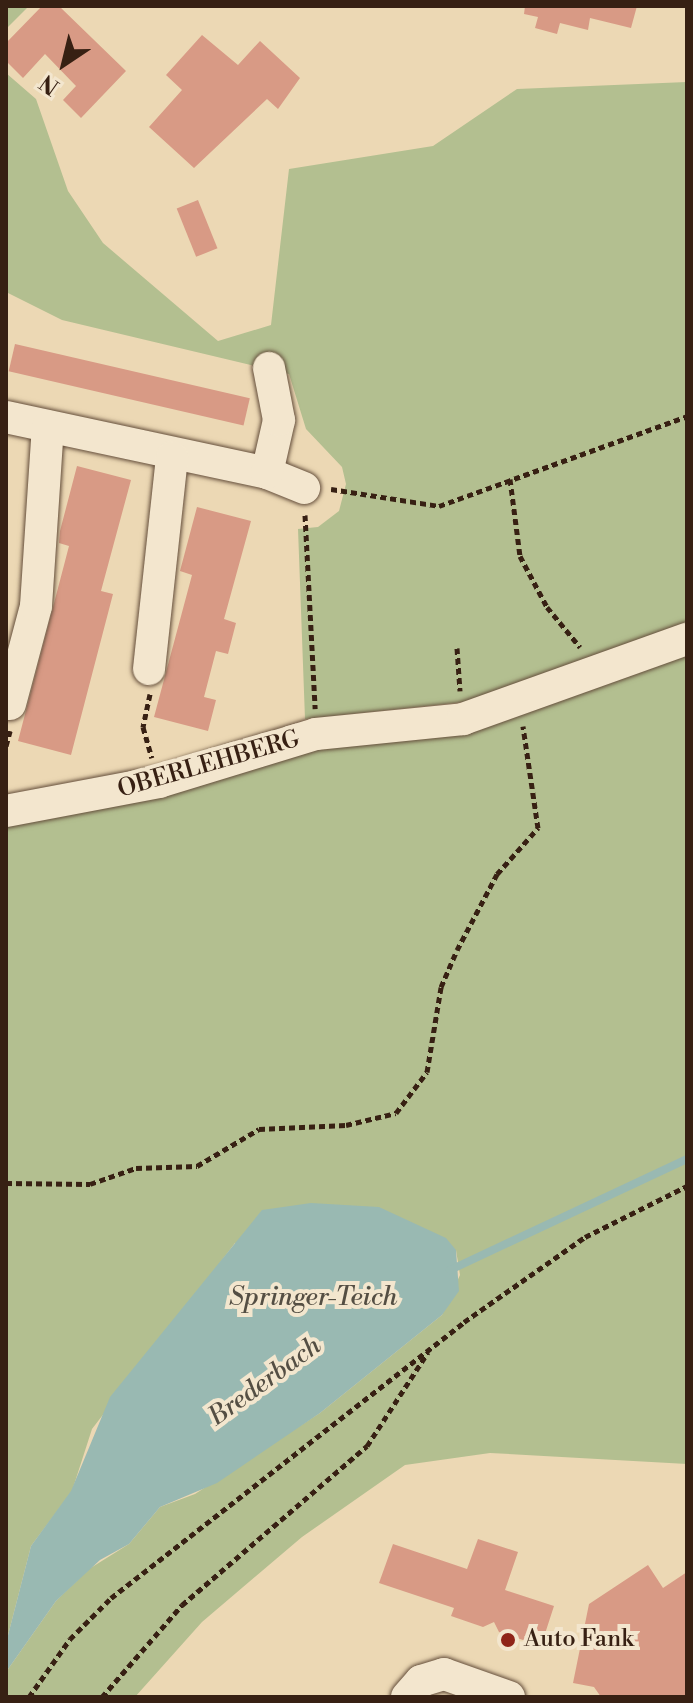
<!DOCTYPE html>
<html>
<head>
<meta charset="utf-8">
<style>
	body { margin:0 }
	#map { position:relative; width:693px; height:1703px; overflow:hidden; background:#ecd8b4; font-family:"Libre Bodoni",serif }
	div>[style] { position:absolute }
	[style*='--x'] { left:calc(var(--x)*1px); top:calc(var(--y)*1px); width:calc(var(--w)*1px); rotate:calc(var(--a)*1deg) }
	.green>* { inset:0; background:#b3bf90 }
	.water>* { inset:0; background:#99b9b2 }
	.stream>* { height:8px; margin:-4px; padding:0 4px; transform-origin:4px; border-radius:4px; background:#99b9b2 }
	.building>* { inset:0; background:#d89a85; transform-origin:0 0 }
	.path>* { height:5px; margin-top:-2.5px; transform-origin:0; background:repeating-linear-gradient(90deg,#372013 0 6px,transparent 0 10px) }
	.roads { filter:drop-shadow(0 0 2px #644e3b) drop-shadow(0 0 2px #644e3b) }
	.minor>* { height:32px; margin:-16px; padding:0 16px; transform-origin:16px; border-radius:16px; background:#f3e6ce }
	.dots>* { width:22px; height:22px; translate:-50% -50%; box-sizing:border-box; border:4px solid #f3e6ce; border-radius:50% }
	span { translate:-50% -50%; white-space:nowrap; text-align:center; line-height:1.15; -webkit-text-stroke:8px #f3e6ce; paint-order:stroke }
	.street-label { font-size:24px; color:#372013 }
	.poi-label { font-size:24px; color:#372013 }
	.left { translate:0 -50%; text-align:left }
	.water-label { font-size:26px; color:#544e43; font-style:italic }
	.frame { position:absolute; inset:0; border:8px solid #372013; pointer-events:none }
	.north { position:absolute; left:24px; top:24px; width:80px; height:80px; -webkit-text-stroke:6px #f3e6ce; paint-order:stroke; rotate:215deg; font-size:22px; font-weight:700; line-height:32px; text-align:center; color:#372013 }
	.north::after { content:''; display:block; margin:auto; width:28px; height:36px; background:#372013; clip-path:polygon(50% 0,100% 100%,50% 72%,0 100%) }
</style>
</head>
<body>
<div id="map">
	<div class="green">
		<div style="clip-path:polygon(6px 6px,29px 6px,6px 29px)"></div>
		<div style="clip-path:polygon(6px 73px,36px 99px,68px 191px,103px 243px,218px 341px,271px 325px,289px 169px,433px 146px,517px 89px,687px 82px,687px 626px,473px 701px,305px 719px,298px 529px,318px 527px,339px 511px,346px 484px,342px 467px,306px 429px,289px 374px,62px 320px,6px 292px)"></div>
		<div style="clip-path:polygon(687px 650px,687px 1464px,490px 1453px,405px 1465px,302px 1537px,202px 1622px,135px 1697px,6px 1697px,6px 1672px,56px 1601px,89px 1569px,129px 1544px,160px 1507px,195px 1494px,320px 1413px,442px 1315px,460px 1275px,456px 1250px,235px 1243px,92px 1429px,72px 1491px,31px 1546px,6px 1643px,6px 824px)"></div>
	</div>
	<div class="water">
		<div style="clip-path:polygon(311px 1203px,379px 1207px,446px 1238px,456px 1250px,459px 1291px,442px 1315px,320px 1413px,217px 1483px,160px 1507px,129px 1544px,100px 1560px,56px 1601px,6px 1672px,6px 1643px,31px 1546px,71px 1491px,110px 1397px,262px 1210px)"></div>
	</div>
	<div class="stream">
		<div style="--x:450;--y:1270;--w:262;--a:-25.1"></div>
	</div>
	<div class="building">
		<div style="clip-path:polygon(42px 6px,59px 6px,126px 71px,81px 118px,63px 100px,76px 86px,45px 54px,23px 78px,6px 61px,6px 43px)"></div>
		<div style="clip-path:polygon(525px 6px,637px 6px,631px 28px,590px 18px,588px 30px,560px 23px,557px 34px,535px 28px,538px 17px,524px 14px)"></div>
		<div style="clip-path:polygon(202px 35px,238px 65px,260px 41px,300px 78px,278px 109px,267px 99px,194px 168px,149px 127px,182px 90px,166px 75px)"></div>
		<div style="left:198px;top:200px;width:52px;height:23px;rotate:68deg"></div>
		<div style="left:15px;top:344px;width:241px;height:28px;rotate:13deg"></div>
		<div style="clip-path:polygon(77px 466px,131px 480px,101px 591px,113px 594px,71px 755px,18px 741px,69px 546px,59px 543px,60px 531px)"></div>
		<div style="clip-path:polygon(197px 507px,251px 521px,224px 619px,236px 623px,228px 654px,216px 651px,204px 697px,216px 700px,208px 731px,154px 717px,192px 575px,180px 571px)"></div>
		<div style="clip-path:polygon(478px 1539px,518px 1552px,505px 1590px,554px 1606px,541px 1646px,499px 1632px,494px 1622px,483px 1627px,451px 1616px,454px 1608px,379px 1583px,393px 1544px,467px 1569px)"></div>
		<div style="clip-path:polygon(648px 1565px,663px 1588px,687px 1572px,687px 1697px,601px 1697px,594px 1687px,573px 1683px,589px 1604px)"></div>
	</div>
	<div class="path">
		<div style="--x:510;--y:479;--w:78;--a:82.6"></div>
		<div style="--x:520;--y:556;--w:58;--a:62.1"></div>
		<div style="--x:547;--y:607;--w:52;--a:50.5"></div>
		<div style="--x:331;--y:489;--w:109;--a:8.9"></div>
		<div style="--x:439;--y:506;--w:264;--a:-19.9"></div>
		<div style="--x:305;--y:515;--w:194;--a:87"></div>
		<div style="--x:457;--y:648;--w:43;--a:86"></div>
		<div style="--x:150;--y:694;--w:34;--a:102"></div>
		<div style="--x:143;--y:727;--w:32;--a:74"></div>
		<div style="--x:6;--y:746;--w:16;--a:-75"></div>
		<div style="--x:6;--y:1183;--w:84;--a:0.7"></div>
		<div style="--x:90;--y:1184;--w:49;--a:-19.2"></div>
		<div style="--x:136;--y:1168;--w:61;--a:-1.9"></div>
		<div style="--x:197;--y:1166;--w:72;--a:-30.8"></div>
		<div style="--x:259;--y:1129;--w:87;--a:-2.6"></div>
		<div style="--x:346;--y:1125;--w:51;--a:-13.5"></div>
		<div style="--x:396;--y:1113;--w:51;--a:-52.9"></div>
		<div style="--x:427;--y:1072;--w:86;--a:-80.6"></div>
		<div style="--x:441;--y:987;--w:40;--a:-66.6"></div>
		<div style="--x:457;--y:950;--w:86;--a:-62.2"></div>
		<div style="--x:497;--y:874;--w:62;--a:-48.3"></div>
		<div style="--x:538;--y:828;--w:103;--a:-98.4"></div>
		<div style="--x:29;--y:1697;--w:71;--a:-54.7"></div>
		<div style="--x:70;--y:1639;--w:58;--a:-45"></div>
		<div style="--x:111;--y:1598;--w:448;--a:-38"></div>
		<div style="--x:464;--y:1322;--w:148;--a:-35.1"></div>
		<div style="--x:585;--y:1237;--w:114;--a:-26.6"></div>
		<div style="--x:102;--y:1697;--w:122;--a:-49"></div>
		<div style="--x:182;--y:1605;--w:244;--a:-40.7"></div>
		<div style="--x:367;--y:1446;--w:112;--a:-57"></div>
	</div>
	<div class="roads">
		<div class="minor">
			<div style="--x:6;--y:417;--w:267;--a:12.1"></div>
			<div style="--x:267;--y:473;--w:40;--a:22"></div>
			<div style="--x:267;--y:473;--w:54;--a:-77.2"></div>
			<div style="--x:279;--y:420;--w:53;--a:-100.9"></div>
			<div style="--x:149;--y:669;--w:213;--a:-83.8"></div>
			<div style="--x:10;--y:704;--w:101;--a:-75.1"></div>
			<div style="--x:36;--y:606;--w:180;--a:-86.2"></div>
			<div style="--x:6;--y:811;--w:156;--a:-10.7"></div>
			<div style="--x:159;--y:782;--w:164;--a:-17"></div>
			<div style="--x:316;--y:734;--w:148;--a:-5.8"></div>
			<div style="--x:463;--y:719;--w:238;--a:-19.7"></div>
			<div style="--x:407;--y:1697;--w:21;--a:-49"></div>
			<div style="--x:421;--y:1681;--w:24;--a:-17"></div>
			<div style="--x:444;--y:1674;--w:69;--a:19.5"></div>
		</div>
	</div>
	<div class="dots">
		<div style="left:508px;top:1640px;background:#8f2418"></div>
	</div>
	<div class="street-label">
		<span style="left:209px;top:765px;rotate:-16deg">OBERLEHBERG</span>
	</div>
	<div class="poi-label">
		<span class="left" style="left:524px;top:1640px">Auto Fank</span>
	</div>
	<div class="water-label">
		<span style="left:313px;top:1298px">Springer-Teich</span>
		<span style="left:265px;top:1382px;rotate:-36deg">Brederbach</span>
	</div>
	<div class="frame"></div>
	<div class="north">N</div>
</div>
</body>
</html>
